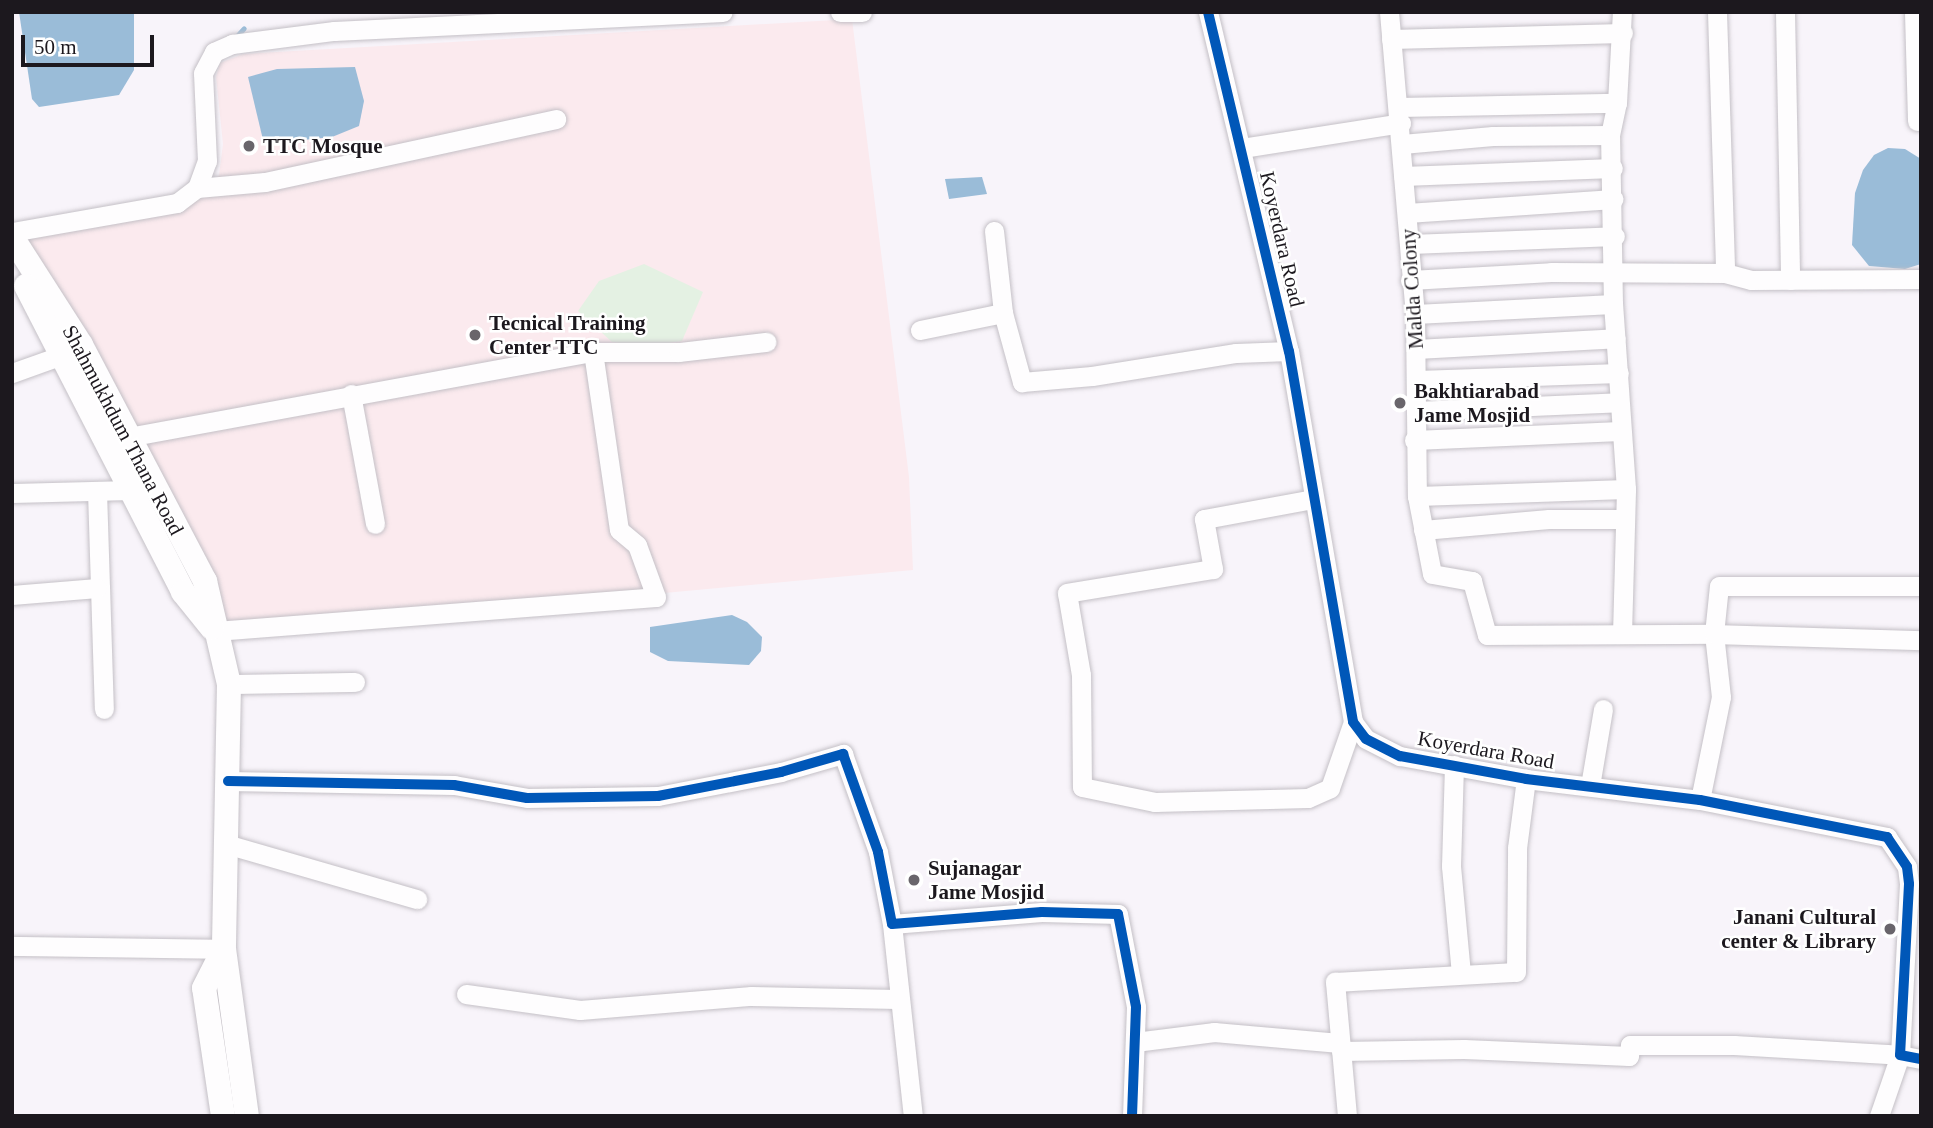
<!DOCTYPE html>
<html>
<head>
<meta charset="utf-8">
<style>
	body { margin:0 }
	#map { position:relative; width:1933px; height:1128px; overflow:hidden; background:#f8f4fa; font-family:Georgia,serif }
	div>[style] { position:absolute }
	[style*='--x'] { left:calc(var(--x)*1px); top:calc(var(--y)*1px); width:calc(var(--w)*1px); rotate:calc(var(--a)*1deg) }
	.education>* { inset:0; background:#fbeaee }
	.green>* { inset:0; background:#e4f1e3 }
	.water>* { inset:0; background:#9abcd8 }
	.stream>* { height:5px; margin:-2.5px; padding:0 2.5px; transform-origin:2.5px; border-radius:2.5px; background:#9abcd8 }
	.roads { filter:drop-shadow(0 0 2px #c4c0c6) drop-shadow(0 0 2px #c4c0c6) }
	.minor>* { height:19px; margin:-9.5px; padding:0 9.5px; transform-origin:9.5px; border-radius:9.5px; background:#fefdfe }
	.major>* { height:24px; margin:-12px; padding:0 12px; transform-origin:12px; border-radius:12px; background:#fefdfe }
	.cycleway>* { height:10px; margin:-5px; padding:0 5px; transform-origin:5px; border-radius:5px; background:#0057b8 }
	.dots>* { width:19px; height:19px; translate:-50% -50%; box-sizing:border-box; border:4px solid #fff; border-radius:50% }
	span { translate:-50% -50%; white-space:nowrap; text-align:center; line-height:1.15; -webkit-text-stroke:5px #fff; paint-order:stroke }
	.poi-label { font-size:21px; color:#1c181e; font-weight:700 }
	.left { translate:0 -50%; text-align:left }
	.right { translate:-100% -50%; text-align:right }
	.street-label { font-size:21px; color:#1c181e }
	.frame { position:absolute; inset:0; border:14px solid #1c181e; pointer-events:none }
	.scale { position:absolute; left:21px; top:35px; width:133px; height:32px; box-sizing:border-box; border:4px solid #1c181e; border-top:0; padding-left:9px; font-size:21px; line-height:24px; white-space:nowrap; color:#1c181e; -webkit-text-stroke:5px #fff; paint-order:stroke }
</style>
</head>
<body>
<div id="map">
	<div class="education">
		<div style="clip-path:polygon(852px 19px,909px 477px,913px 570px,223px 634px,25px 234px,208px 190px,219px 175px,223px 144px,216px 77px,220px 63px,243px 54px)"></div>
	</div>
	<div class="green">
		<div style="clip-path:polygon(644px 264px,703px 292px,682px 341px,647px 346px,612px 342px,578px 311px,599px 281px)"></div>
	</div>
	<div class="water">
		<div style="clip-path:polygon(19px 12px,134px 12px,134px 70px,119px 95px,39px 107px,32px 99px)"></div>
		<div style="clip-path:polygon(355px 67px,364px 101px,359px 126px,332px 137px,264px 144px,248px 77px,277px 69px)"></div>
		<div style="clip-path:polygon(1888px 148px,1905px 149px,1921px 159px,1921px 264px,1905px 269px,1869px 266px,1852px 245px,1855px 193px,1863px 170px,1874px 155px)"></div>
		<div style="clip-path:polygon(982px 177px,987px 194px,949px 199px,945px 179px)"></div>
		<div style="clip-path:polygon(732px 615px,747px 622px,762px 637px,761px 651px,749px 665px,668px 661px,650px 652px,650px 627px)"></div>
	</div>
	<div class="stream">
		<div style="--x:235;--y:38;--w:13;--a:-48"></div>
	</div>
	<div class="roads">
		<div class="minor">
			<div style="--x:840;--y:12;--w:22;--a:0"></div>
			<div style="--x:1208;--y:12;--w:349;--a:76.6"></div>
			<div style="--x:1289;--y:351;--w:376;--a:80.2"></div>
			<div style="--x:1353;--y:722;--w:21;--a:53"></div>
			<div style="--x:1366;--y:739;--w:38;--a:27"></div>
			<div style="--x:1400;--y:756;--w:128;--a:10.3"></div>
			<div style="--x:1526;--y:779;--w:175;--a:6.9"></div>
			<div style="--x:1700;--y:800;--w:191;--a:11.2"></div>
			<div style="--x:1887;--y:837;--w:36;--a:56"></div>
			<div style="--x:1907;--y:867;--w:17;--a:83"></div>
			<div style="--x:1909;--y:884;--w:171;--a:93"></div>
			<div style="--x:1900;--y:1055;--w:21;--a:11"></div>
			<div style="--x:1389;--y:12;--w:303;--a:85.1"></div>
			<div style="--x:1415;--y:314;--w:182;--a:89.4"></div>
			<div style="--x:1417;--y:496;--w:79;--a:79.1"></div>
			<div style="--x:1432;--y:574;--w:41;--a:9.9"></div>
			<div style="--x:1472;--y:581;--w:56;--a:74.5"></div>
			<div style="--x:1487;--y:635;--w:227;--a:-0.3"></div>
			<div style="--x:1714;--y:634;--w:48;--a:-84.1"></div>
			<div style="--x:1719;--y:586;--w:202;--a:0"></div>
			<div style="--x:1717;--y:12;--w:261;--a:88.2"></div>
			<div style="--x:1785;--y:12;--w:268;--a:88.9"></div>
			<div style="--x:1914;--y:12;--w:109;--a:88.4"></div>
			<div style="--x:1391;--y:39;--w:232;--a:-1.5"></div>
			<div style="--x:1399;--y:107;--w:218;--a:-1.1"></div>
			<div style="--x:1402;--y:144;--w:91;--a:-5"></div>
			<div style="--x:1493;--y:136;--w:117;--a:-0.5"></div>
			<div style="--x:1242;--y:148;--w:161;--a:-8.9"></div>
			<div style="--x:1403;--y:176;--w:210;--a:-2.2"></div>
			<div style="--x:197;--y:188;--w:68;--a:-5"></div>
			<div style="--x:265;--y:182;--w:298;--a:-12.2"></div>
			<div style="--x:1407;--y:213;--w:207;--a:-3.9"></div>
			<div style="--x:994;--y:231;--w:82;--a:83.7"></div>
			<div style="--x:1003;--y:313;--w:72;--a:74.6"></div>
			<div style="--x:1022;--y:382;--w:70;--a:-4.9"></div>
			<div style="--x:1092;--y:376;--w:146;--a:-9.1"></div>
			<div style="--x:1236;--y:353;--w:53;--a:-2.2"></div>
			<div style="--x:12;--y:232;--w:168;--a:-10"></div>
			<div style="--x:177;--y:203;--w:25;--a:-37"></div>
			<div style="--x:197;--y:188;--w:29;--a:-70"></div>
			<div style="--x:207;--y:161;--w:88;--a:-92.6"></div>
			<div style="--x:203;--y:73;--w:24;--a:-62"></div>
			<div style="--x:214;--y:52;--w:20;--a:-24"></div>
			<div style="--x:232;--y:44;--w:103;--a:-7.3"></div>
			<div style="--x:334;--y:31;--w:389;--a:-2.8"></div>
			<div style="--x:1410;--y:244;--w:205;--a:-2.2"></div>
			<div style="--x:1410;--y:280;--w:141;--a:-3.2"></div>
			<div style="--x:1551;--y:272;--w:174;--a:0.3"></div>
			<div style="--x:1725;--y:273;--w:27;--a:15"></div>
			<div style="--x:1751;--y:280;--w:170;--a:-0.3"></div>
			<div style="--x:1415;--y:314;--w:198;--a:-2.9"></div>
			<div style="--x:920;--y:330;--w:85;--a:-11.6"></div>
			<div style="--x:1416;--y:349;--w:200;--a:-3.1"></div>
			<div style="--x:12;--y:373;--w:56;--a:-19.7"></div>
			<div style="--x:1418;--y:380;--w:201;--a:-2"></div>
			<div style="--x:351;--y:394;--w:132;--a:79.5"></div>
			<div style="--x:1416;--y:411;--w:203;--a:-2.5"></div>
			<div style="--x:128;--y:437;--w:473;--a:-10.4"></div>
			<div style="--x:593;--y:352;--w:86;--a:0"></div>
			<div style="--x:679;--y:352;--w:88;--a:-6.6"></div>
			<div style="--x:1414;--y:440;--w:206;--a:-2.5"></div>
			<div style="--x:97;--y:491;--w:218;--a:88.2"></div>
			<div style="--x:12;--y:493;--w:119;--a:-1.4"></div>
			<div style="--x:1417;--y:496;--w:209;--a:-1.9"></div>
			<div style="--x:1313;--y:499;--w:111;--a:169.6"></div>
			<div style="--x:1204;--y:519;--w:51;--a:79.8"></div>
			<div style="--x:1213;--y:569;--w:148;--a:170.7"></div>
			<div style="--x:1067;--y:593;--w:83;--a:80.3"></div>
			<div style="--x:1081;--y:675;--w:112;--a:89.5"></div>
			<div style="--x:1082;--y:787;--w:75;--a:11.6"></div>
			<div style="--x:1155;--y:802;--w:153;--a:-1.5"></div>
			<div style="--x:1308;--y:798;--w:24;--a:-24"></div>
			<div style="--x:1330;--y:788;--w:70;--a:-70.8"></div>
			<div style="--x:1423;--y:530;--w:126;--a:-5"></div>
			<div style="--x:1549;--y:519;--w:76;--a:0"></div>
			<div style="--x:12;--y:595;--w:85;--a:-4.7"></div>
			<div style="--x:215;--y:631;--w:442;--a:-4.4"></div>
			<div style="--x:656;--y:597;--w:55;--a:-110.1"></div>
			<div style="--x:637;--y:545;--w:23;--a:-140"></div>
			<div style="--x:619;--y:530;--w:180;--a:-98.3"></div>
			<div style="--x:1622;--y:634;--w:145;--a:-88.4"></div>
			<div style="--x:1626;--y:489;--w:185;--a:-94"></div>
			<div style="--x:1613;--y:304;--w:169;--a:-91"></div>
			<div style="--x:1610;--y:135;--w:33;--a:-78"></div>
			<div style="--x:1617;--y:103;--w:91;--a:-86.9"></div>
			<div style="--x:229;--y:684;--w:126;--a:-0.9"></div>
			<div style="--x:1454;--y:765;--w:101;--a:91.7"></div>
			<div style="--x:1451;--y:866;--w:108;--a:84.7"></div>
			<div style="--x:228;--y:781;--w:226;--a:1"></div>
			<div style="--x:454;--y:785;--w:74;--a:10.1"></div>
			<div style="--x:527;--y:798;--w:131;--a:-0.9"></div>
			<div style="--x:658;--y:796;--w:125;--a:-11"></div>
			<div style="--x:781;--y:772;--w:65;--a:-16.2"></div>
			<div style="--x:843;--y:754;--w:104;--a:70.3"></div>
			<div style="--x:878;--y:852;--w:73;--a:79"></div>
			<div style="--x:892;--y:924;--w:150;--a:-4.6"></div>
			<div style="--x:1042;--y:912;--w:76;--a:1.5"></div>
			<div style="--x:1118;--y:914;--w:95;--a:79"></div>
			<div style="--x:1136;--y:1007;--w:109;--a:92.1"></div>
			<div style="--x:1590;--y:786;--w:78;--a:-80.4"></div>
			<div style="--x:1700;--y:800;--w:105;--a:-78.5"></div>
			<div style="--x:1721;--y:697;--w:63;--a:-96.3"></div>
			<div style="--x:1714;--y:634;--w:207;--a:1.7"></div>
			<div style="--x:226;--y:844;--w:199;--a:16.1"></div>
			<div style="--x:892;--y:924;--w:193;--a:83.8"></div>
			<div style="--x:12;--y:946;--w:212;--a:0.8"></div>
			<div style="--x:466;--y:994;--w:115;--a:8"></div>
			<div style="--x:580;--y:1010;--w:172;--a:-4.7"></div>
			<div style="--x:751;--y:996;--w:146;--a:1.2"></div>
			<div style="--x:1135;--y:1042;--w:80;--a:-7.2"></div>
			<div style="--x:1214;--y:1032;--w:126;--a:5"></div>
			<div style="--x:1341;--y:1051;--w:123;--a:-0.9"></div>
			<div style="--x:1464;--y:1049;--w:165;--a:2.4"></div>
			<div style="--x:1629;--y:1056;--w:11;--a:-85"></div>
			<div style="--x:1630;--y:1045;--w:104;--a:0"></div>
			<div style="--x:1734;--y:1045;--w:166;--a:3.4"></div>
			<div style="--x:1900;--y:1055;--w:65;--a:109"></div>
			<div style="--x:1347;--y:1116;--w:135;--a:-95.1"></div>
			<div style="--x:1335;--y:982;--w:181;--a:-3.2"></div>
			<div style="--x:1516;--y:972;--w:124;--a:-89.5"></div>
			<div style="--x:1517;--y:848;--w:70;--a:-82.6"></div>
		</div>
		<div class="major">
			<div style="--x:12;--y:237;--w:128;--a:57.4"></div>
			<div style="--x:81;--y:345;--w:267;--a:62.3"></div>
			<div style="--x:205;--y:581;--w:106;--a:76.9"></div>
			<div style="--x:229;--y:684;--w:265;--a:91.1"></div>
			<div style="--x:224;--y:949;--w:169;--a:82.2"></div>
			<div style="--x:26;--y:286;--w:344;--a:62.8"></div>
			<div style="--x:183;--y:592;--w:46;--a:51.1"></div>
			<div style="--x:223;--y:1116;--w:129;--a:-98.4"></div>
			<div style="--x:204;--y:988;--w:44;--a:-62.9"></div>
		</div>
	</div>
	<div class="cycleway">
		<div style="--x:1208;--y:12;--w:349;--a:76.6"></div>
		<div style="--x:1289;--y:351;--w:376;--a:80.2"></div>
		<div style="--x:1353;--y:722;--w:21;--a:53"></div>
		<div style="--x:1366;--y:739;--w:38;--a:27"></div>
		<div style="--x:1400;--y:756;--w:128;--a:10.3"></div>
		<div style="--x:1526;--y:779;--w:175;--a:6.9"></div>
		<div style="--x:1700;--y:800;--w:191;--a:11.2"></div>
		<div style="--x:1887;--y:837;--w:36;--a:56"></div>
		<div style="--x:1907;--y:867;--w:17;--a:83"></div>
		<div style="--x:1909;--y:884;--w:171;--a:93"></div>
		<div style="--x:1900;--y:1055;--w:21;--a:11"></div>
		<div style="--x:228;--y:781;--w:226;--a:1"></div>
		<div style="--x:454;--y:785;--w:74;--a:10.1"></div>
		<div style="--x:527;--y:798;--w:131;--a:-0.9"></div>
		<div style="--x:658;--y:796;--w:125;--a:-11"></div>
		<div style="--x:781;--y:772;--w:65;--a:-16.2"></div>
		<div style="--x:843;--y:754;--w:104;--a:70.3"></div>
		<div style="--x:878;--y:852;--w:73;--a:79"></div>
		<div style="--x:892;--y:924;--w:150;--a:-4.6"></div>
		<div style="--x:1042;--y:912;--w:76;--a:1.5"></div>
		<div style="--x:1118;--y:914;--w:95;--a:79"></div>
		<div style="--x:1136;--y:1007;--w:109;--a:92.1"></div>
	</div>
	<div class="dots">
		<div style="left:249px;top:146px;background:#69656b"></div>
		<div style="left:475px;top:335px;background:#69656b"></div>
		<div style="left:1400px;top:403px;background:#69656b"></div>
		<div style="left:914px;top:880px;background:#69656b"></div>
		<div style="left:1890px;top:929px;background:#69656b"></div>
	</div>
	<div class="poi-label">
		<span class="left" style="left:263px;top:146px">TTC Mosque</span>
		<span class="left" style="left:489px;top:335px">Tecnical Training<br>Center TTC</span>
		<span class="left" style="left:1414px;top:403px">Bakhtiarabad<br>Jame Mosjid</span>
		<span class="left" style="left:928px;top:880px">Sujanagar<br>Jame Mosjid</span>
		<span class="right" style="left:1876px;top:929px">Janani Cultural<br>center &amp; Library</span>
	</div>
	<div class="street-label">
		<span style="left:1282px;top:239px;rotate:77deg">Koyerdara Road</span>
		<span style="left:1412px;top:289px;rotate:-94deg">Malda Colony</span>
		<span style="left:123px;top:430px;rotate:62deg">Shahmukhdum Thana Road</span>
		<span style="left:1486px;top:750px;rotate:10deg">Koyerdara Road</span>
	</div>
	<div class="frame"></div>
	<div class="scale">50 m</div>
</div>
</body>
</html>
